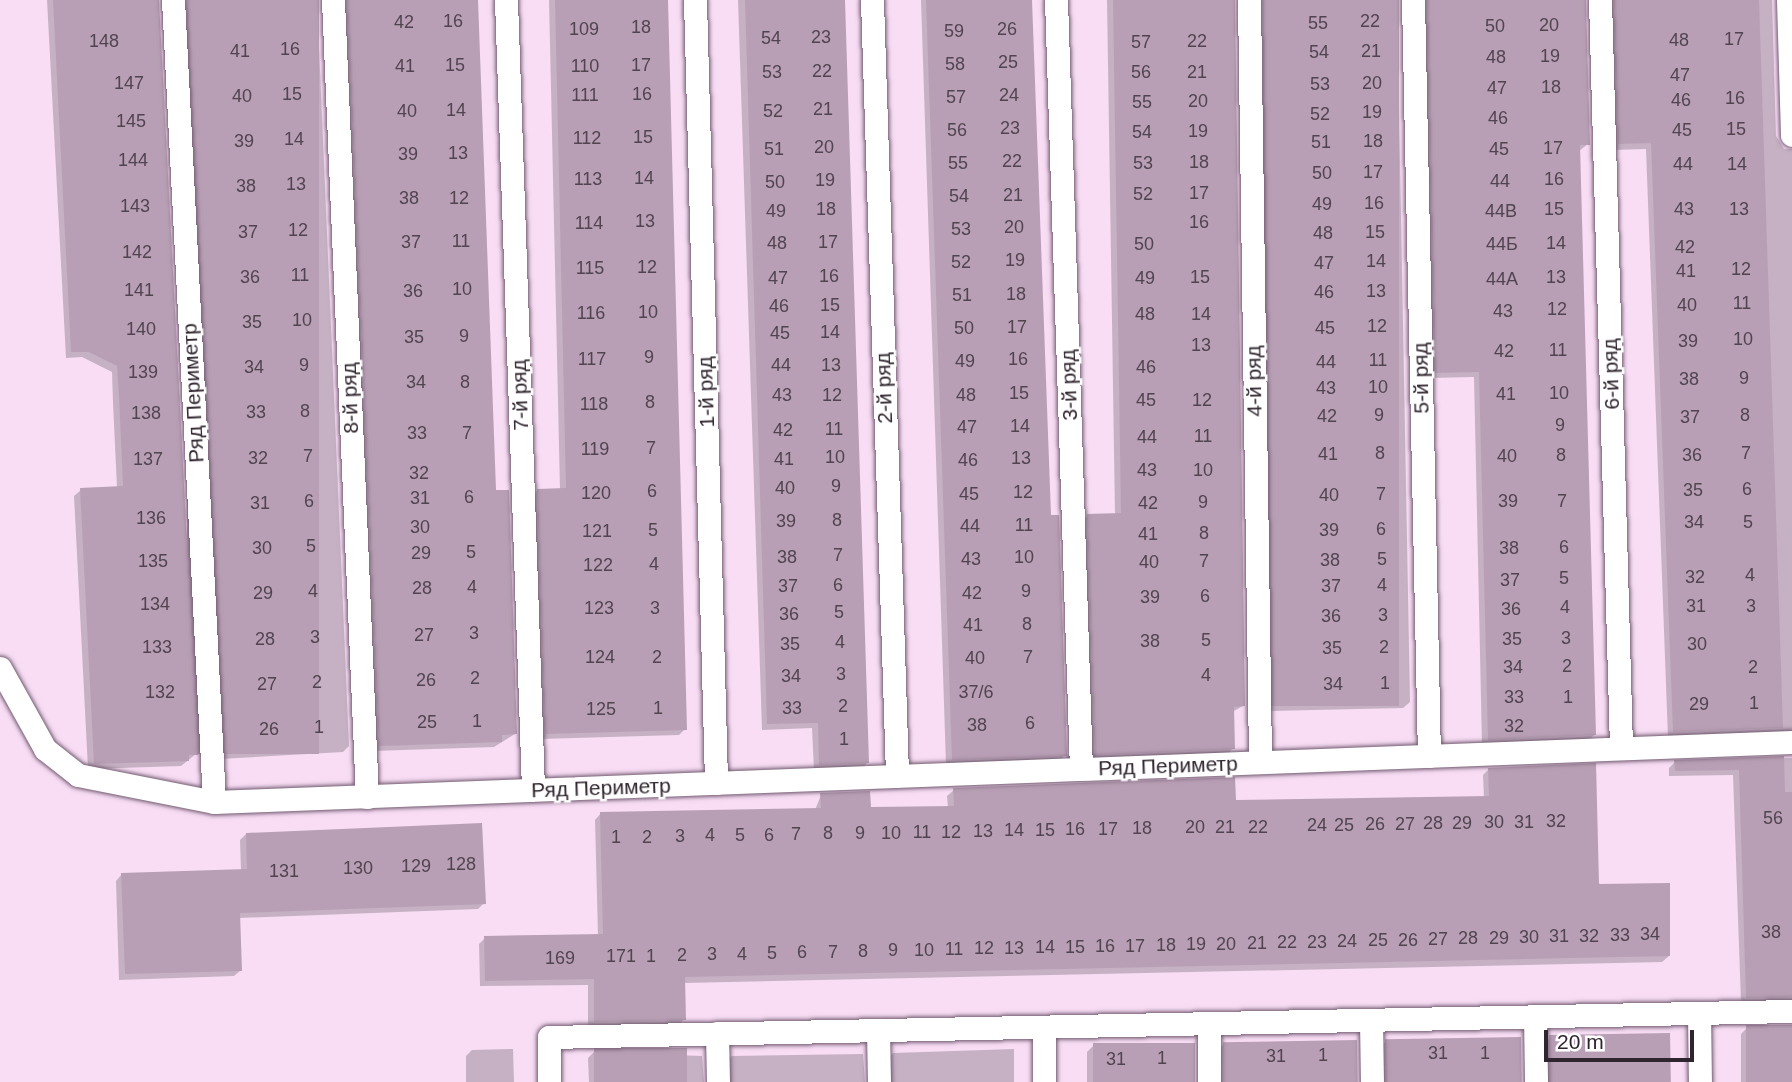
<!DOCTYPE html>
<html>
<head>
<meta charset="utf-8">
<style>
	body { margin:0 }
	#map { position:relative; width:1792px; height:1082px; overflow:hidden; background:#f8ddf5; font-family:Helvetica,sans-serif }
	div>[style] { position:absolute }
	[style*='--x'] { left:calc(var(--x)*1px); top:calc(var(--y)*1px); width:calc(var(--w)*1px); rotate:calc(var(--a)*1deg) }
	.shadow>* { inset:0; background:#0003 }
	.building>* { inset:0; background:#b89fb5; transform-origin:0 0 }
	.roads { filter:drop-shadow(0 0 2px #715a6f) drop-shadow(0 0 2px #715a6f) }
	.service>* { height:23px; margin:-11.5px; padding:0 11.5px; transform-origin:11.5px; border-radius:11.5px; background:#fff }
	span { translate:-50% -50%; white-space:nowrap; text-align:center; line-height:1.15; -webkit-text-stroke:5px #fff; paint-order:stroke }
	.number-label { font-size:18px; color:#514450 }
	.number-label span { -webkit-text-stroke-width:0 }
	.street-label { font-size:21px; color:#2f252e }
	.scale { position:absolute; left:1544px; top:1030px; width:150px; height:32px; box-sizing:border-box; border:4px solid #2f252e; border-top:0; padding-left:9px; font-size:21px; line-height:24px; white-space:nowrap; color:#2f252e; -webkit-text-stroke:5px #fff; paint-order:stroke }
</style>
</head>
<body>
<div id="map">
	<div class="shadow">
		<div style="clip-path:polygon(47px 0,157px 0,196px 754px,181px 766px,88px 769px,74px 496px,81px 490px,117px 488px,113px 403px,112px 372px,82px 357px,66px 358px)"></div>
		<div style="clip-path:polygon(178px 0,317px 0,349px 746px,343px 752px,220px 759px)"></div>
		<div style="clip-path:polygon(338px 0,476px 0,494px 492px,515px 734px,494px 747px,373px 751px)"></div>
		<div style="clip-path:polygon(549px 0,666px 0,685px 729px,679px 735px,540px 739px,531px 497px,537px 491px,560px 490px)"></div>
		<div style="clip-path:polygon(738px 0,843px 0,868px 762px,861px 769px,814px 770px,812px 728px,762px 730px)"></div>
		<div style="clip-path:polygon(921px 0,1031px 0,1049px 517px,1065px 755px,1059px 761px,946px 765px)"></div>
		<div style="clip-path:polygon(1107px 0,1233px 0,1243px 706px,1232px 712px,1233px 748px,1227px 755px,1089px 760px,1081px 522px,1087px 516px,1115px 515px)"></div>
		<div style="clip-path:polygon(1254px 0,1397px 0,1410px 702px,1403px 708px,1268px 711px)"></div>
		<div style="clip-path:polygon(1419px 0,1584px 0,1588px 144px,1579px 151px,1594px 735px,1588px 741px,1482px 745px,1474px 377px,1429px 378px)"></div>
		<div style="clip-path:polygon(1606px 0,1772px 0,1776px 136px,1784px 149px,1792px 149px,1792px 735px,1668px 738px,1646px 149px,1613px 150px)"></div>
		<div style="clip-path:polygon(1792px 758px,1792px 1008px,1741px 1003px,1733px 775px,1669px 776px,1669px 768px,1675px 762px)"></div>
		<div style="clip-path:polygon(1489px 769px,1669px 956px,1662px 962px,683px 983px,684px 1019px,678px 1026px,588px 1027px,588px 985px,480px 986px,479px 944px,485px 938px,598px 936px,595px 820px,601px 813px,815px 810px,821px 795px,869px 809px,948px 808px,947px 796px,954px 790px,1234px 802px,1484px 798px,1483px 775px)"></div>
		<div style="clip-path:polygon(246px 834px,484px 903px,478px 909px,239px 918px,241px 970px,234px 976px,119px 980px,116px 881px,122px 874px,241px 871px,240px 840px)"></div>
		<div style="clip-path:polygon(1792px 1027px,1792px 1082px,1741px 1082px,1741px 1034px,1747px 1028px)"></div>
		<div style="clip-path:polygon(1550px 1038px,1669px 1082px,1544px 1082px,1544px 1044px)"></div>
		<div style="clip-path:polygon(1386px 1041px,1520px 1082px,1380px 1082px,1380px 1048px)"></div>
		<div style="clip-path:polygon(1224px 1044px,1356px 1082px,1217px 1082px,1218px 1050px)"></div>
		<div style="clip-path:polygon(1093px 1046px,1195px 1082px,1087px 1082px,1087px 1052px)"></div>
		<div style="clip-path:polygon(513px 1049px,514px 1082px,466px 1082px,466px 1056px,472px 1050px)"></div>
		<div style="clip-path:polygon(1014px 1049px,1014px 1082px,886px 1082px,887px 1060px,893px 1053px)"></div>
		<div style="clip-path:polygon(594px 1052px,702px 1056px,704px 1082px,589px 1082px,588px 1058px)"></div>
		<div style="clip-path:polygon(863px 1054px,865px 1082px,725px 1082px,726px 1062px,732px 1056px)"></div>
	</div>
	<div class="building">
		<div style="clip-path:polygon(53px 0,159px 0,198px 755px,189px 755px,189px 761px,94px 764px,80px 488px,123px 486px,119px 396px,117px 366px,89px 352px,71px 352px)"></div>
		<div style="left:187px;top:0;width:132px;height:754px"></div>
		<div style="clip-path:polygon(347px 0,478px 0,496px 490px,509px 490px,517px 734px,502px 735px,502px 742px,379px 746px)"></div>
		<div style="clip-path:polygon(555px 0,668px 0,687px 730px,545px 734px,537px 489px,566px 488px)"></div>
		<div style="clip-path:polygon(745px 0,845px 0,869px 763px,819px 765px,818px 723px,767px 724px)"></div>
		<div style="clip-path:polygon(926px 0,1032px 0,1051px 515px,1059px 515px,1067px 756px,952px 760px)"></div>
		<div style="clip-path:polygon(1113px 0,1235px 0,1245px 706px,1234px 707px,1235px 749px,1095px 755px,1087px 514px,1121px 513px)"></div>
		<div style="left:1263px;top:0;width:136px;height:706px"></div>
		<div style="clip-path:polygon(1427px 0,1586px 0,1590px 145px,1580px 145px,1596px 735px,1488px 740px,1479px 372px,1435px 373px)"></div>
		<div style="clip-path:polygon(1614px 0,1759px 0,1783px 728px,1673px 732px,1651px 143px,1618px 144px)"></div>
		<div style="clip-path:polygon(1784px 756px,1785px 792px,1792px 792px,1792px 997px,1746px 998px,1739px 770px,1675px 771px,1674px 760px)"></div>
		<div style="clip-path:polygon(1596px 763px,1599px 884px,1670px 883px,1670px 956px,685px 977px,686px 1020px,594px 1022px,594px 979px,485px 981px,484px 936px,603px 934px,600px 812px,821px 808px,820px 793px,870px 791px,871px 807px,954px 806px,953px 788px,1235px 777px,1236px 800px,1489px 796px,1488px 768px)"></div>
		<div style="clip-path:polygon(482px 823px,486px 904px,240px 913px,242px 971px,125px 974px,121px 873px,247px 869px,246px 833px)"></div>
		<div style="left:1792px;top:1025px;width:57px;height:46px;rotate:90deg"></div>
		<div style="left:1670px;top:1033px;width:49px;height:121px;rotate:89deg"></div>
		<div style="left:1521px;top:1037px;width:45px;height:136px;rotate:89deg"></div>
		<div style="left:1357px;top:1040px;width:42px;height:134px;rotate:89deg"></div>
		<div style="left:1195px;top:1043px;width:39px;height:102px;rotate:90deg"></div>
		<div style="left:687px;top:1048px;width:34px;height:93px;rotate:90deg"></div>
	</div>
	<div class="roads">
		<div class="service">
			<div style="--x:173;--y:0;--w:803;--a:87.07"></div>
			<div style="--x:333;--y:0;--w:798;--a:87.56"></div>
			<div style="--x:506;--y:0;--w:790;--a:88.04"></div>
			<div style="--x:695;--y:0;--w:783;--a:88.46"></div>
			<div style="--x:872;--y:0;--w:776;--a:88.15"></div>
			<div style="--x:1056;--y:0;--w:769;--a:88.14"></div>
			<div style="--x:1249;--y:0;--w:762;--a:89.17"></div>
			<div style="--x:1413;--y:0;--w:756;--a:88.79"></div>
			<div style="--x:1600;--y:0;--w:748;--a:88.39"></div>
			<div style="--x:1788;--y:0;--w:135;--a:88.3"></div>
			<div style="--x:0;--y:668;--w:93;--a:60.9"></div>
			<div style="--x:45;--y:749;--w:42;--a:38.2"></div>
			<div style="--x:78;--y:775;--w:139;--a:11.2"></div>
			<div style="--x:214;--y:802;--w:1579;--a:-2.18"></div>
			<div style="--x:1699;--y:1013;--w:69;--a:89.2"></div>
			<div style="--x:1535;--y:1016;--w:66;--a:89.1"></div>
			<div style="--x:1371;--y:1020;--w:62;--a:89.1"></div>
			<div style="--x:1209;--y:1023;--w:59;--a:90"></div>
			<div style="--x:1044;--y:1027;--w:55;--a:90"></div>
			<div style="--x:878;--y:1030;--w:52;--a:88.9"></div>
			<div style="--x:717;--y:1033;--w:49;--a:88.8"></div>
			<div style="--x:549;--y:1082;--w:45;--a:-90"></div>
			<div style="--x:549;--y:1037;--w:1243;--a:-1.2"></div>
		</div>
	</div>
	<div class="number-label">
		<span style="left:453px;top:21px">16</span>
		<span style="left:1370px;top:21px">22</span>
		<span style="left:404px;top:22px">42</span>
		<span style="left:1318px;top:23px">55</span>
		<span style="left:1549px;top:25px">20</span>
		<span style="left:1495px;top:26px">50</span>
		<span style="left:641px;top:27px">18</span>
		<span style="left:584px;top:29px">109</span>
		<span style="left:1007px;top:29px">26</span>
		<span style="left:954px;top:31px">59</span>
		<span style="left:821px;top:37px">23</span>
		<span style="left:771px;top:38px">54</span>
		<span style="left:1734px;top:39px">17</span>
		<span style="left:1679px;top:40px">48</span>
		<span style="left:104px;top:41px">148</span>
		<span style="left:1197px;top:41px">22</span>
		<span style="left:1141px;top:42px">57</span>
		<span style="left:290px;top:49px">16</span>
		<span style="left:240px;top:51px">41</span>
		<span style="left:1371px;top:51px">21</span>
		<span style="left:1319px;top:52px">54</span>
		<span style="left:1550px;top:56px">19</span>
		<span style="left:1496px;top:57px">48</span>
		<span style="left:1008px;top:62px">25</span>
		<span style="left:955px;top:64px">58</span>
		<span style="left:455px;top:65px">15</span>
		<span style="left:641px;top:65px">17</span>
		<span style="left:405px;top:66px">41</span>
		<span style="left:585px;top:66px">110</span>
		<span style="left:822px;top:71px">22</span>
		<span style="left:772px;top:72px">53</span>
		<span style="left:1141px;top:72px">56</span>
		<span style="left:1197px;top:72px">21</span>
		<span style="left:1680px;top:75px">47</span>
		<span style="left:129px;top:83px">147</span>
		<span style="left:1372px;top:83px">20</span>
		<span style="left:1320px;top:84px">53</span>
		<span style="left:1551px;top:87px">18</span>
		<span style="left:1497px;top:88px">47</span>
		<span style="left:292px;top:94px">15</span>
		<span style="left:642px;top:94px">16</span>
		<span style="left:585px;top:95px">111</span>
		<span style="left:1009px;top:95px">24</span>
		<span style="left:242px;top:96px">40</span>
		<span style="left:956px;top:97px">57</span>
		<span style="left:1735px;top:98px">16</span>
		<span style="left:1681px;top:100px">46</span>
		<span style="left:1198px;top:101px">20</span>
		<span style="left:1142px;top:102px">55</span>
		<span style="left:823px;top:109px">21</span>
		<span style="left:456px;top:110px">14</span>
		<span style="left:407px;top:111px">40</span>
		<span style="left:773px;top:111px">52</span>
		<span style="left:1372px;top:112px">19</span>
		<span style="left:1320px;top:114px">52</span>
		<span style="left:1498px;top:118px">46</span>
		<span style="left:131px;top:121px">145</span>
		<span style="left:1010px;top:128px">23</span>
		<span style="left:1736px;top:129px">15</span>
		<span style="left:957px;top:130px">56</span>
		<span style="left:1682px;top:130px">45</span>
		<span style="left:1198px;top:131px">19</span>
		<span style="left:1142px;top:132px">54</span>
		<span style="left:643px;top:137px">15</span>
		<span style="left:587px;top:138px">112</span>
		<span style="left:294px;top:139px">14</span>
		<span style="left:244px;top:141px">39</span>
		<span style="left:1373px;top:141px">18</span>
		<span style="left:1321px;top:142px">51</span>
		<span style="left:824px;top:147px">20</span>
		<span style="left:1553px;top:148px">17</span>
		<span style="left:774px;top:149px">51</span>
		<span style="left:1499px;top:149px">45</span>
		<span style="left:458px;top:153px">13</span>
		<span style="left:408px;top:154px">39</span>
		<span style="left:133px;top:160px">144</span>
		<span style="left:1012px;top:161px">22</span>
		<span style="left:1199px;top:162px">18</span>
		<span style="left:958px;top:163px">55</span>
		<span style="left:1143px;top:163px">53</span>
		<span style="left:1683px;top:164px">44</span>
		<span style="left:1737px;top:164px">14</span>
		<span style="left:1373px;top:172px">17</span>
		<span style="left:1322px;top:173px">50</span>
		<span style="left:644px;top:178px">14</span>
		<span style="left:588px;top:179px">113</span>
		<span style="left:1554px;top:179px">16</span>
		<span style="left:825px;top:180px">19</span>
		<span style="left:1500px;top:181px">44</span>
		<span style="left:775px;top:182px">50</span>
		<span style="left:296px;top:184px">13</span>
		<span style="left:246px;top:186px">38</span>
		<span style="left:1199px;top:193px">17</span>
		<span style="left:1143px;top:194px">52</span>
		<span style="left:1013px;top:195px">21</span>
		<span style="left:959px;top:196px">54</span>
		<span style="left:409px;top:198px">38</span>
		<span style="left:459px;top:198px">12</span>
		<span style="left:1374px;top:203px">16</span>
		<span style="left:1322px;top:204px">49</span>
		<span style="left:135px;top:206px">143</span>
		<span style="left:826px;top:209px">18</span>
		<span style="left:1554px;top:209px">15</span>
		<span style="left:1684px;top:209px">43</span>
		<span style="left:1739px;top:209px">13</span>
		<span style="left:776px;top:211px">49</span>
		<span style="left:1501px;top:211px">44В</span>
		<span style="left:645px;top:221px">13</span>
		<span style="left:1199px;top:222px">16</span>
		<span style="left:589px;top:223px">114</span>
		<span style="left:1014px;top:227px">20</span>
		<span style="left:961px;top:229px">53</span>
		<span style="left:298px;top:230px">12</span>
		<span style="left:248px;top:232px">37</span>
		<span style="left:1375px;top:232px">15</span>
		<span style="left:1323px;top:233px">48</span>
		<span style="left:461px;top:241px">11</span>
		<span style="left:411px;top:242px">37</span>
		<span style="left:828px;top:242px">17</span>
		<span style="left:777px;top:243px">48</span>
		<span style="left:1556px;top:243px">14</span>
		<span style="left:1144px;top:244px">50</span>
		<span style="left:1502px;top:244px">44Б</span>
		<span style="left:1685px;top:247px">42</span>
		<span style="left:137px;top:252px">142</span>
		<span style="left:1015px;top:260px">19</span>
		<span style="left:1376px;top:261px">14</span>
		<span style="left:961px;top:262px">52</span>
		<span style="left:1324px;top:263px">47</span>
		<span style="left:647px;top:267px">12</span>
		<span style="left:590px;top:268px">115</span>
		<span style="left:1741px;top:269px">12</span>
		<span style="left:1686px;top:271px">41</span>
		<span style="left:300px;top:275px">11</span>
		<span style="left:829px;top:276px">16</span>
		<span style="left:250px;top:277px">36</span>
		<span style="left:1200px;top:277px">15</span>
		<span style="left:1556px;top:277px">13</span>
		<span style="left:778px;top:278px">47</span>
		<span style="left:1145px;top:278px">49</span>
		<span style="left:1502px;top:279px">44А</span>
		<span style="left:462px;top:289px">10</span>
		<span style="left:139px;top:290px">141</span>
		<span style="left:413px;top:291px">36</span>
		<span style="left:1376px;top:291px">13</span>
		<span style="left:1324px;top:292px">46</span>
		<span style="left:1016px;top:294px">18</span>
		<span style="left:962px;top:295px">51</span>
		<span style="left:1742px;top:303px">11</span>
		<span style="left:830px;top:305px">15</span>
		<span style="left:1687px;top:305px">40</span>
		<span style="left:779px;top:306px">46</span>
		<span style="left:1557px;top:309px">12</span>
		<span style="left:1503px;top:311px">43</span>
		<span style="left:648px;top:312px">10</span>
		<span style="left:591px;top:313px">116</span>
		<span style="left:1145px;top:314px">48</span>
		<span style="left:1201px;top:314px">14</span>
		<span style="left:302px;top:320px">10</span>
		<span style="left:252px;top:322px">35</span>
		<span style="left:1377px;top:326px">12</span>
		<span style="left:1017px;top:327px">17</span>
		<span style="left:964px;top:328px">50</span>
		<span style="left:1325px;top:328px">45</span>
		<span style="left:141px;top:329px">140</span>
		<span style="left:830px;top:332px">14</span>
		<span style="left:780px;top:333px">45</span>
		<span style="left:464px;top:336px">9</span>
		<span style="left:414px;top:337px">35</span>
		<span style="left:1743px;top:339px">10</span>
		<span style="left:1688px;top:341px">39</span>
		<span style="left:1201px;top:345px">13</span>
		<span style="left:1558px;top:350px">11</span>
		<span style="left:1504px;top:351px">42</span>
		<span style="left:649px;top:357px">9</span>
		<span style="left:592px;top:359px">117</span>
		<span style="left:1018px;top:359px">16</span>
		<span style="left:1378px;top:360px">11</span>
		<span style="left:965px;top:361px">49</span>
		<span style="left:1326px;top:362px">44</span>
		<span style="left:304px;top:365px">9</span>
		<span style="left:781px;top:365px">44</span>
		<span style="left:831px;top:365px">13</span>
		<span style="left:254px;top:367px">34</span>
		<span style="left:1146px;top:367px">46</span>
		<span style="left:143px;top:372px">139</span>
		<span style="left:1744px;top:378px">9</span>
		<span style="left:1689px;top:379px">38</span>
		<span style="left:416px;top:382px">34</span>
		<span style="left:465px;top:382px">8</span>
		<span style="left:1378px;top:387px">10</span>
		<span style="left:1326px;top:388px">43</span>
		<span style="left:1019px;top:393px">15</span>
		<span style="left:1559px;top:393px">10</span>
		<span style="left:1506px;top:394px">41</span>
		<span style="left:782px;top:395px">43</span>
		<span style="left:832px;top:395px">12</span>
		<span style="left:966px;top:395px">48</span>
		<span style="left:1146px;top:400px">45</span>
		<span style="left:1202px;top:400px">12</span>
		<span style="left:650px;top:402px">8</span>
		<span style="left:594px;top:404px">118</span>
		<span style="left:305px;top:411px">8</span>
		<span style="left:256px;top:412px">33</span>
		<span style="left:146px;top:413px">138</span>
		<span style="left:1379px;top:415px">9</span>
		<span style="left:1745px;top:415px">8</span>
		<span style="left:1327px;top:416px">42</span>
		<span style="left:1690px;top:417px">37</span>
		<span style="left:1560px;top:425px">9</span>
		<span style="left:1020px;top:426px">14</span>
		<span style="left:967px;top:427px">47</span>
		<span style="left:834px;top:429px">11</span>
		<span style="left:783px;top:430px">42</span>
		<span style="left:417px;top:433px">33</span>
		<span style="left:467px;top:433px">7</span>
		<span style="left:1203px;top:436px">11</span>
		<span style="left:1147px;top:437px">44</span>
		<span style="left:651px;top:448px">7</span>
		<span style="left:595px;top:449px">119</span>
		<span style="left:1380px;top:453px">8</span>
		<span style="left:1746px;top:453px">7</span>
		<span style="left:1328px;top:454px">41</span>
		<span style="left:1561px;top:455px">8</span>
		<span style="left:1692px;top:455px">36</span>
		<span style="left:308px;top:456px">7</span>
		<span style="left:1507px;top:456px">40</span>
		<span style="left:835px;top:457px">10</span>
		<span style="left:258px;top:458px">32</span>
		<span style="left:1021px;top:458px">13</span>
		<span style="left:148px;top:459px">137</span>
		<span style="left:784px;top:459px">41</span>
		<span style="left:968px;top:460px">46</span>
		<span style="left:1147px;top:470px">43</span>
		<span style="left:1203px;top:470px">10</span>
		<span style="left:419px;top:473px">32</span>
		<span style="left:836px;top:486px">9</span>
		<span style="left:785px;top:488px">40</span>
		<span style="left:1747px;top:489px">6</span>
		<span style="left:1693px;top:490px">35</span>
		<span style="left:652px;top:491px">6</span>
		<span style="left:1023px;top:492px">12</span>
		<span style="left:596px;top:493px">120</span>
		<span style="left:969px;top:494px">45</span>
		<span style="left:1381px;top:494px">7</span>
		<span style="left:1329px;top:495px">40</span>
		<span style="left:469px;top:497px">6</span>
		<span style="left:420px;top:498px">31</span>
		<span style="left:309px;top:501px">6</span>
		<span style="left:1508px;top:501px">39</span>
		<span style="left:1562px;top:501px">7</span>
		<span style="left:1203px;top:502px">9</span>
		<span style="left:260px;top:503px">31</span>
		<span style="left:1148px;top:503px">42</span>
		<span style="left:151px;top:518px">136</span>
		<span style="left:837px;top:520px">8</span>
		<span style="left:786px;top:521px">39</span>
		<span style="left:1694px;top:522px">34</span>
		<span style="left:1748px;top:522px">5</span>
		<span style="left:1024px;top:525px">11</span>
		<span style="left:970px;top:526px">44</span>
		<span style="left:420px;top:527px">30</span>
		<span style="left:1381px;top:529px">6</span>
		<span style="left:653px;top:530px">5</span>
		<span style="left:1329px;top:530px">39</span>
		<span style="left:597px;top:531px">121</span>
		<span style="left:1204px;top:533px">8</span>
		<span style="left:1148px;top:534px">41</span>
		<span style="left:311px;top:546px">5</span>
		<span style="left:1564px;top:547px">6</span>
		<span style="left:262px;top:548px">30</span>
		<span style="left:1509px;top:548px">38</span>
		<span style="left:471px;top:552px">5</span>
		<span style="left:421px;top:553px">29</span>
		<span style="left:838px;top:555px">7</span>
		<span style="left:787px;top:557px">38</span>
		<span style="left:1024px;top:557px">10</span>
		<span style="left:971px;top:559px">43</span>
		<span style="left:1382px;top:559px">5</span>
		<span style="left:1330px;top:560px">38</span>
		<span style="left:153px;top:561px">135</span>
		<span style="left:1204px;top:561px">7</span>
		<span style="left:1149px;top:562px">40</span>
		<span style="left:654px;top:564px">4</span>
		<span style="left:598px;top:565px">122</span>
		<span style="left:1750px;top:575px">4</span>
		<span style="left:1695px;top:577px">32</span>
		<span style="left:1564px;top:578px">5</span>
		<span style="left:1510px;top:580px">37</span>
		<span style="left:838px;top:585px">6</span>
		<span style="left:1382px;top:585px">4</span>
		<span style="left:788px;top:586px">37</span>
		<span style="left:1331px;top:586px">37</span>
		<span style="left:472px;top:587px">4</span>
		<span style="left:422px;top:588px">28</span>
		<span style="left:313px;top:591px">4</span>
		<span style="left:1026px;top:591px">9</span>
		<span style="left:263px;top:593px">29</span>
		<span style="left:972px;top:593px">42</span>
		<span style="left:1205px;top:596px">6</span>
		<span style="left:1150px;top:597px">39</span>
		<span style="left:155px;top:604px">134</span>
		<span style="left:1696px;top:606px">31</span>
		<span style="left:1751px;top:606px">3</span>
		<span style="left:1565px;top:607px">4</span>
		<span style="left:599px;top:608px">123</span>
		<span style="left:655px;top:608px">3</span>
		<span style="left:1511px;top:609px">36</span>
		<span style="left:839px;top:612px">5</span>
		<span style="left:789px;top:614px">36</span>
		<span style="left:1383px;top:615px">3</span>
		<span style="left:1331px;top:616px">36</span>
		<span style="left:1027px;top:624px">8</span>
		<span style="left:973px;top:625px">41</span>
		<span style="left:474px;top:633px">3</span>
		<span style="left:424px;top:635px">27</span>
		<span style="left:315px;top:637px">3</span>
		<span style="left:1566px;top:638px">3</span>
		<span style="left:265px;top:639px">28</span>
		<span style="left:1512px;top:639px">35</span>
		<span style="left:1206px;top:640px">5</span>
		<span style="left:1150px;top:641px">38</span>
		<span style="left:840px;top:642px">4</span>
		<span style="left:790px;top:644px">35</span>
		<span style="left:1697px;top:644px">30</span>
		<span style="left:157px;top:647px">133</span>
		<span style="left:1384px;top:647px">2</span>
		<span style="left:1332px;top:648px">35</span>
		<span style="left:600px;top:657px">124</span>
		<span style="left:657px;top:657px">2</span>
		<span style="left:1028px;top:657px">7</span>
		<span style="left:975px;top:658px">40</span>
		<span style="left:1567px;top:666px">2</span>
		<span style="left:1513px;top:667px">34</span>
		<span style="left:1753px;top:667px">2</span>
		<span style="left:841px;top:674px">3</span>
		<span style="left:1206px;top:675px">4</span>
		<span style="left:791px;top:676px">34</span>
		<span style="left:475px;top:678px">2</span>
		<span style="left:426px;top:680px">26</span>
		<span style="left:317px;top:682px">2</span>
		<span style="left:1385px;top:683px">1</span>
		<span style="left:267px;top:684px">27</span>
		<span style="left:1333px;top:684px">34</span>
		<span style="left:160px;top:692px">132</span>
		<span style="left:976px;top:692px">37/6</span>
		<span style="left:1514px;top:697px">33</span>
		<span style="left:1568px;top:697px">1</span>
		<span style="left:1754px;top:703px">1</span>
		<span style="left:1699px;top:704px">29</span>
		<span style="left:843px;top:706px">2</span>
		<span style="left:658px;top:708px">1</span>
		<span style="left:792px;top:708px">33</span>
		<span style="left:601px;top:709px">125</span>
		<span style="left:477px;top:721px">1</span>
		<span style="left:427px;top:722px">25</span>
		<span style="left:1030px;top:723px">6</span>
		<span style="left:977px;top:725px">38</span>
		<span style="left:1514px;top:726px">32</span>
		<span style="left:319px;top:727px">1</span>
		<span style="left:269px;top:729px">26</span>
		<span style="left:844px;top:739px">1</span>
		<span style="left:1773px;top:818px">56</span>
		<span style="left:1556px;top:821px">32</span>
		<span style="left:1494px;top:822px">30</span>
		<span style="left:1524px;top:822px">31</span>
		<span style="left:1433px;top:823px">28</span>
		<span style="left:1462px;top:823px">29</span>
		<span style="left:1375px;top:824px">26</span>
		<span style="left:1405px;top:824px">27</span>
		<span style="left:1317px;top:825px">24</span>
		<span style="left:1344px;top:825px">25</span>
		<span style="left:1195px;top:827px">20</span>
		<span style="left:1225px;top:827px">21</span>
		<span style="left:1258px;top:827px">22</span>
		<span style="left:1142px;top:828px">18</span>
		<span style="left:1075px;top:829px">16</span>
		<span style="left:1108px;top:829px">17</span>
		<span style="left:1014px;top:830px">14</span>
		<span style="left:1045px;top:830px">15</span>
		<span style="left:983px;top:831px">13</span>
		<span style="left:922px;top:832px">11</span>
		<span style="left:951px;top:832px">12</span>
		<span style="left:828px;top:833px">8</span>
		<span style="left:860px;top:833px">9</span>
		<span style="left:891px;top:833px">10</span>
		<span style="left:796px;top:834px">7</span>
		<span style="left:710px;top:835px">4</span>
		<span style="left:740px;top:835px">5</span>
		<span style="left:769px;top:835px">6</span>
		<span style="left:680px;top:836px">3</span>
		<span style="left:616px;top:837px">1</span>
		<span style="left:647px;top:837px">2</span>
		<span style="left:461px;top:864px">128</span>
		<span style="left:416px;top:866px">129</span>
		<span style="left:358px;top:868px">130</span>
		<span style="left:284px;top:871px">131</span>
		<span style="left:1771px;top:932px">38</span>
		<span style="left:1650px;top:934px">34</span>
		<span style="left:1620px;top:935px">33</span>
		<span style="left:1559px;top:936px">31</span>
		<span style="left:1589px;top:936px">32</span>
		<span style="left:1529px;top:937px">30</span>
		<span style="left:1468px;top:938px">28</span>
		<span style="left:1499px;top:938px">29</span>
		<span style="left:1438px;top:939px">27</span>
		<span style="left:1378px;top:940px">25</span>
		<span style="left:1408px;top:940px">26</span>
		<span style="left:1347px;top:941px">24</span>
		<span style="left:1287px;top:942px">22</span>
		<span style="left:1317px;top:942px">23</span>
		<span style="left:1257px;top:943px">21</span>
		<span style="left:1196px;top:944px">19</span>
		<span style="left:1226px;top:944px">20</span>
		<span style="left:1166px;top:945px">18</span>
		<span style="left:1105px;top:946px">16</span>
		<span style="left:1135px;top:946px">17</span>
		<span style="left:1045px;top:947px">14</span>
		<span style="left:1075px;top:947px">15</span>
		<span style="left:984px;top:948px">12</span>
		<span style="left:1014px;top:948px">13</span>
		<span style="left:954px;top:949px">11</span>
		<span style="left:893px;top:950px">9</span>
		<span style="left:924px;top:950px">10</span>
		<span style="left:863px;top:951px">8</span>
		<span style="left:802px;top:952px">6</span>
		<span style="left:833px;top:952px">7</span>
		<span style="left:772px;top:953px">5</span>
		<span style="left:712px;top:954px">3</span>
		<span style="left:742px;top:954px">4</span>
		<span style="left:682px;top:955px">2</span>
		<span style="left:621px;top:956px">171</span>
		<span style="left:651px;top:956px">1</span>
		<span style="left:560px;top:958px">169</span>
		<span style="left:1438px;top:1053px">31</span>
		<span style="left:1485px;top:1053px">1</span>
		<span style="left:1323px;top:1055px">1</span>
		<span style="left:1276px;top:1056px">31</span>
		<span style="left:1162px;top:1058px">1</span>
		<span style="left:1116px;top:1059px">31</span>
	</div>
	<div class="street-label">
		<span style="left:1611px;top:374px;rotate:-92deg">6-й ряд</span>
		<span style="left:1421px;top:378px;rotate:-91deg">5-й ряд</span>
		<span style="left:1254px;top:381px;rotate:-91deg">4-й ряд</span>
		<span style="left:1069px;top:385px;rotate:-92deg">3-й ряд</span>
		<span style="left:884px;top:388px;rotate:-92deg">2-й ряд</span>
		<span style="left:706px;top:392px;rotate:-92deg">1-й ряд</span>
		<span style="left:193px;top:393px;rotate:-93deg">Ряд Периметр</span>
		<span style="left:520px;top:395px;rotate:-92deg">7-й ряд</span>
		<span style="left:350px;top:398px;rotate:-92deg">8-й ряд</span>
		<span style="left:1168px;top:766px;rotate:-2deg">Ряд Периметр</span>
		<span style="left:601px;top:788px;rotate:-2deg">Ряд Периметр</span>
	</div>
	<div class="scale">20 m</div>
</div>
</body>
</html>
